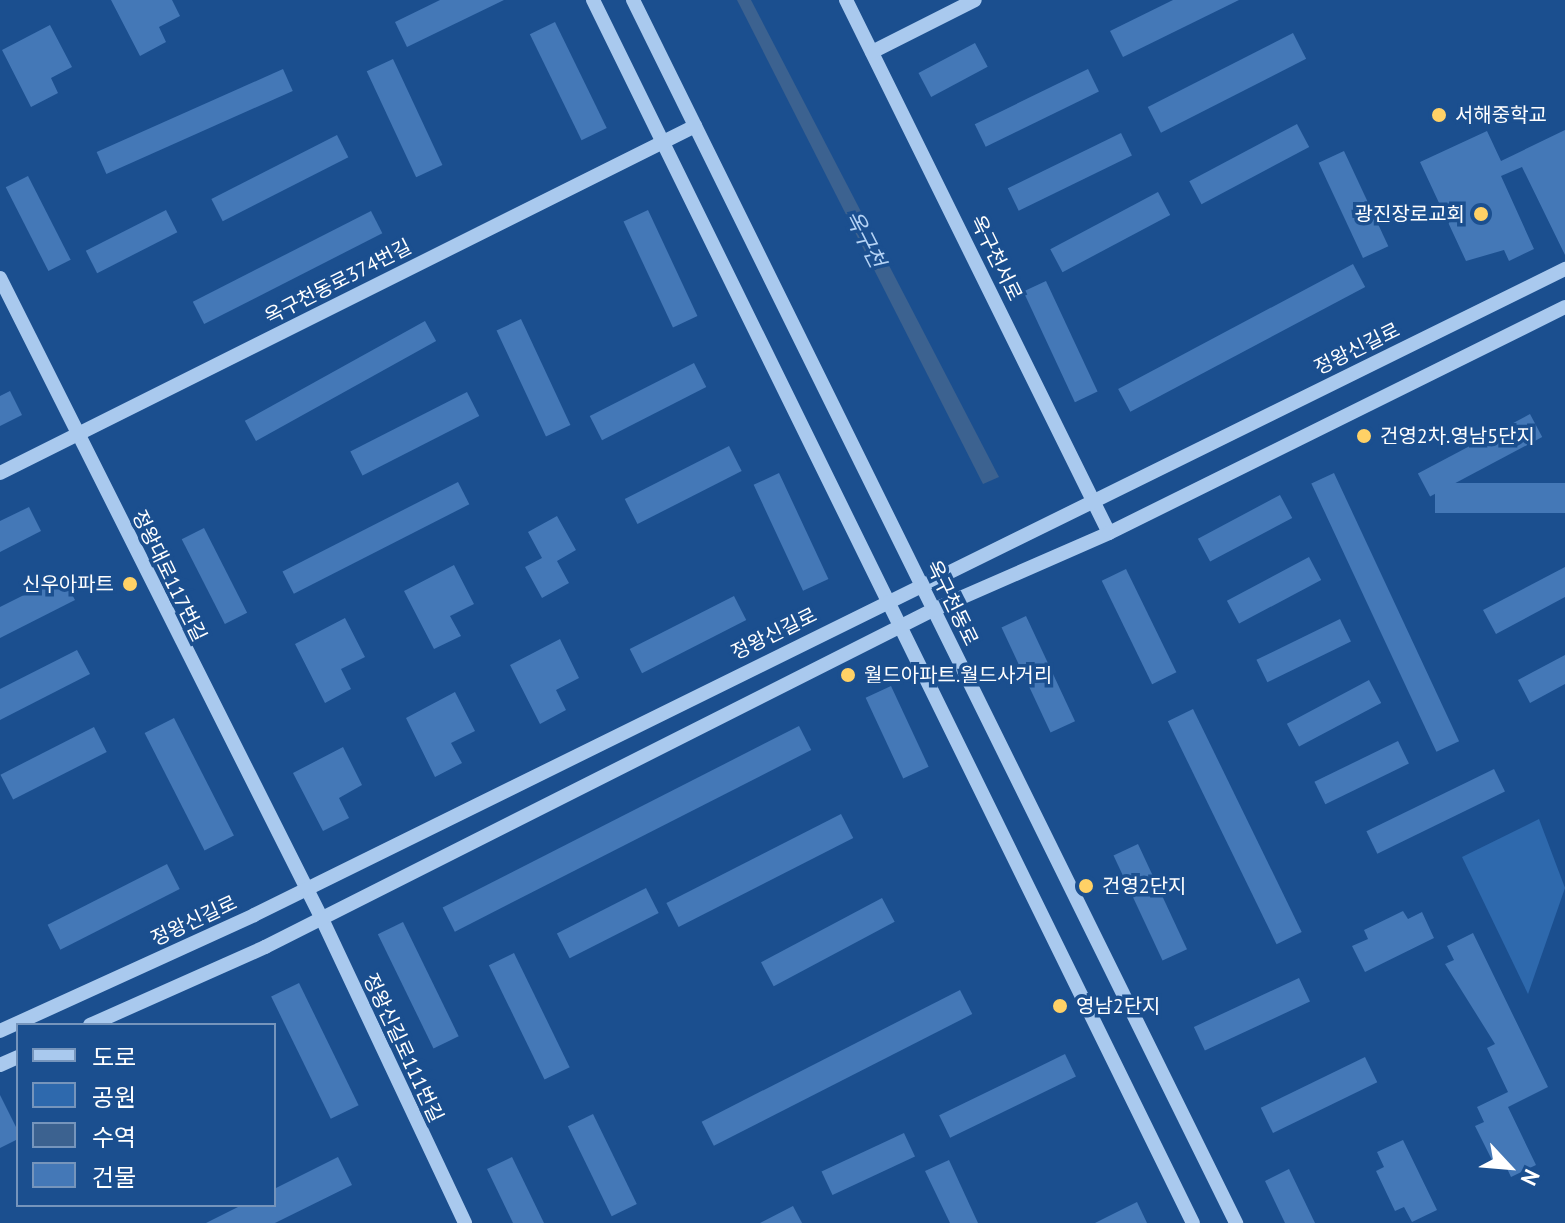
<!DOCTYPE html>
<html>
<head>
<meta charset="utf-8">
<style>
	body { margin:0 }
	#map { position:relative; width:1565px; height:1223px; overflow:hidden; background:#1b4f8f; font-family:"PT Sans","Noto Sans KR",sans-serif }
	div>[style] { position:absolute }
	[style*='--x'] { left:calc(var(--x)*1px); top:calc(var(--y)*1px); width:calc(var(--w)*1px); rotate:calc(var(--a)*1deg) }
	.green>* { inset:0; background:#2e69ad }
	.water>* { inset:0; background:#3c6290 }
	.building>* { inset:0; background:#4478b7; transform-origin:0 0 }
	.tertiary>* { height:14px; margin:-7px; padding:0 7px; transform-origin:7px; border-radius:7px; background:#a9c9ee }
	.dots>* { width:22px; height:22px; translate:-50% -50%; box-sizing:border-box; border:4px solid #1b4f8f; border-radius:50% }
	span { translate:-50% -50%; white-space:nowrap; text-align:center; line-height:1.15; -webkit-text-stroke:7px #1b4f8f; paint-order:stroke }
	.poi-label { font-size:20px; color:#fff }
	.left { translate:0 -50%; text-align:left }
	.right { translate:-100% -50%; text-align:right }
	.street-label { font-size:20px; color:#fff }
	.water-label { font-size:22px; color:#b5d3f5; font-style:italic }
	.legend { position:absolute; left:16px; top:1023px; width:260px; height:184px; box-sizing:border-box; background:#1b4f8f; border:2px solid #7695bc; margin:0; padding:10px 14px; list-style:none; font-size:24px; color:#fff }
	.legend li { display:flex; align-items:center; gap:16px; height:40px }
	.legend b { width:40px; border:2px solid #7695bc }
	.north { position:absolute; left:1469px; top:1127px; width:80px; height:80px; -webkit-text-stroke:6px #1b4f8f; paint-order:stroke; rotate:116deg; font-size:22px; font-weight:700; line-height:32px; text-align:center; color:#fff }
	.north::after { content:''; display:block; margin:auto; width:28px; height:36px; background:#fff; clip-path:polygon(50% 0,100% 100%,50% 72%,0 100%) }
</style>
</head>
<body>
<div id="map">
	<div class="green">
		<div style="clip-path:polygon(1539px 819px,1565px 888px,1528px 994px,1462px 857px)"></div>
	</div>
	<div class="water">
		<div style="clip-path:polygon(737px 0,751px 0,999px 477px,983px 484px)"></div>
	</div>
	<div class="building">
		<div style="clip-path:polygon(111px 0,172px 0,180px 16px,159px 27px,166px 42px,140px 56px)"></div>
		<div style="clip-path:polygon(440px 0,504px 0,407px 47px,395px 22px)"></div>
		<div style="clip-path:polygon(1173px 0,1239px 0,1123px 57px,1110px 31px)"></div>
		<div style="left:555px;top:22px;width:118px;height:28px;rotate:64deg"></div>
		<div style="clip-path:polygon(50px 25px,72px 67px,51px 78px,58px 93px,31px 107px,2px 50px)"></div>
		<div style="left:1293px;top:33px;width:29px;height:163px;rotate:63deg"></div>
		<div style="left:975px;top:43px;width:27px;height:64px;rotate:62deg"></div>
		<div style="left:393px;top:59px;width:117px;height:29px;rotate:65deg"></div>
		<div style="left:283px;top:69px;width:24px;height:204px;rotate:66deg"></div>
		<div style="left:1088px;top:69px;width:25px;height:126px;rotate:64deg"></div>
		<div style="left:1297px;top:124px;width:26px;height:122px;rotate:62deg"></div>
		<div style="clip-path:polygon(1565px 130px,1565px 255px,1522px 167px,1501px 176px,1534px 249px,1509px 261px,1504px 250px,1466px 261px,1420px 162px,1487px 131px,1501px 161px)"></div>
		<div style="left:1121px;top:133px;width:25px;height:126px;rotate:64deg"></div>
		<div style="left:337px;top:135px;width:25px;height:141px;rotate:63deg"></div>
		<div style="left:1344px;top:151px;width:105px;height:28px;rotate:65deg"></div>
		<div style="left:28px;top:176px;width:94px;height:25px;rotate:63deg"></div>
		<div style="left:1158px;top:192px;width:26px;height:122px;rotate:62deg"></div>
		<div style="left:166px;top:210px;width:25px;height:90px;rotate:63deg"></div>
		<div style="left:648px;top:210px;width:117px;height:27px;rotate:65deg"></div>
		<div style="left:371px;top:211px;width:25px;height:200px;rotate:63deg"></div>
		<div style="left:1353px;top:264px;width:26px;height:266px;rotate:62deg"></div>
		<div style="left:1046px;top:281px;width:122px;height:25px;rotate:65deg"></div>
		<div style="left:521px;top:319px;width:117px;height:27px;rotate:65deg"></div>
		<div style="left:425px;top:321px;width:23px;height:206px;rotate:61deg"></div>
		<div style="left:694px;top:363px;width:27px;height:117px;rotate:63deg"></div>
		<div style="clip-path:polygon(10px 391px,22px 415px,0 426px,0 396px)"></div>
		<div style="left:467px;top:392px;width:27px;height:131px;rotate:63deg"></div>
		<div style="left:1530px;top:414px;width:26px;height:127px;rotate:62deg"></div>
		<div style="left:729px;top:446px;width:28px;height:117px;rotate:63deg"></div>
		<div style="left:779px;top:473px;width:117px;height:28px;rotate:65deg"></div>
		<div style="left:1334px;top:473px;width:296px;height:25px;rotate:65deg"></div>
		<div style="left:458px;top:482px;width:25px;height:197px;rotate:63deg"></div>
		<div style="left:1565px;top:483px;width:30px;height:130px;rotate:90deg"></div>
		<div style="left:1280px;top:495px;width:26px;height:93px;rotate:62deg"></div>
		<div style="clip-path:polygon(29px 507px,41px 531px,0 552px,0 521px)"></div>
		<div style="clip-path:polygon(557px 516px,576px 550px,557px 561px,569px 583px,542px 598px,525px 567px,542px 558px,528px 532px)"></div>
		<div style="left:204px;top:528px;width:95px;height:25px;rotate:63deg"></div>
		<div style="left:1309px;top:557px;width:26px;height:93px;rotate:62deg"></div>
		<div style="clip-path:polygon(454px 565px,474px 604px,450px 616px,461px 636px,434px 649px,404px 591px)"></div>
		<div style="clip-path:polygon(1565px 567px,1565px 597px,1496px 634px,1483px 610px)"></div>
		<div style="left:1126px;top:569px;width:115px;height:27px;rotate:64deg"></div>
		<div style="clip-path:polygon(62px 576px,75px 600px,0 638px,0 607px)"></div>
		<div style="left:734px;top:596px;width:27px;height:117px;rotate:63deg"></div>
		<div style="left:1026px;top:616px;width:116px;height:27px;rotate:65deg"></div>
		<div style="clip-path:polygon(345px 618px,365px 657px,341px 669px,351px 689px,325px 703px,295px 644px)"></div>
		<div style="left:1340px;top:619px;width:25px;height:93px;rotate:64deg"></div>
		<div style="clip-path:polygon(560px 639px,579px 678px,556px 690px,566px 710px,540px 724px,510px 665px)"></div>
		<div style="clip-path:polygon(77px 650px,90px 674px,0 720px,0 689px)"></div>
		<div style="clip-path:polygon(1565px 655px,1565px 684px,1530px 703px,1518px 680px)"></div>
		<div style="left:1369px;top:680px;width:26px;height:93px;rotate:62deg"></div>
		<div style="left:891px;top:686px;width:89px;height:28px;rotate:65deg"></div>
		<div style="clip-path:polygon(455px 692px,475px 731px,451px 743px,462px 763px,435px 777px,406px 718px)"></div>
		<div style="left:1193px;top:709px;width:248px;height:28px;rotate:64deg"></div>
		<div style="left:174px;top:718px;width:132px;height:33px;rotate:63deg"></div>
		<div style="left:799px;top:726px;width:27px;height:400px;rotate:63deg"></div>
		<div style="left:94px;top:727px;width:28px;height:105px;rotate:63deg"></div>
		<div style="left:1398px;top:741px;width:25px;height:93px;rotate:64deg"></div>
		<div style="clip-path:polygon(343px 747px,362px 785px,339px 798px,349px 818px,323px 831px,293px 773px)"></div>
		<div style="left:1494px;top:769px;width:25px;height:142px;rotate:64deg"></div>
		<div style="left:841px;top:814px;width:27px;height:196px;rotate:63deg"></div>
		<div style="left:1138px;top:844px;width:116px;height:27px;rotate:65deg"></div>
		<div style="left:167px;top:864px;width:28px;height:134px;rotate:63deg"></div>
		<div style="left:646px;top:888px;width:28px;height:100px;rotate:63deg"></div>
		<div style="left:882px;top:898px;width:27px;height:137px;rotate:62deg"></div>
		<div style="clip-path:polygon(1403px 911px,1408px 919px,1422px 912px,1434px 938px,1365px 972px,1352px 946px,1368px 939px,1364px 930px)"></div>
		<div style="left:403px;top:922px;width:127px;height:28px;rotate:64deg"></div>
		<div style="clip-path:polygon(1473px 933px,1548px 1087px,1508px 1107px,1536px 1165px,1511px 1177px,1504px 1162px,1495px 1166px,1475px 1126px,1484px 1122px,1477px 1107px,1508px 1092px,1487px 1048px,1495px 1044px,1445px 964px,1454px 960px,1447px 946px)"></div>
		<div style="left:514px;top:953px;width:127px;height:28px;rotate:64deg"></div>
		<div style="left:1299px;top:978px;width:26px;height:116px;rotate:65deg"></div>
		<div style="left:299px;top:983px;width:136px;height:31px;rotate:64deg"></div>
		<div style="left:960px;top:990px;width:27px;height:290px;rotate:63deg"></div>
		<div style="left:1065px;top:1054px;width:25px;height:140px;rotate:64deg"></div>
		<div style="left:1365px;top:1057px;width:28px;height:116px;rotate:64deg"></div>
		<div style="clip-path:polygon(0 1095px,18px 1131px,18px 1139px,0 1148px)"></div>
		<div style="left:593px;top:1114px;width:100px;height:28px;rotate:64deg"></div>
		<div style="left:904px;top:1133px;width:26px;height:91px;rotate:65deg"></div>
		<div style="clip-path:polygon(1403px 1140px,1437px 1210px,1412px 1222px,1404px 1207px,1395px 1211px,1376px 1171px,1384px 1167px,1377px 1152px)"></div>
		<div style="clip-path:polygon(338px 1157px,352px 1185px,275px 1223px,206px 1223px,242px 1205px,274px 1205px,274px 1189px)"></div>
		<div style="clip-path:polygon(512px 1157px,544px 1223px,513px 1223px,487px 1169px)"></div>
		<div style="clip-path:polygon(949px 1160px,978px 1223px,950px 1223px,925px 1171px)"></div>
		<div style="clip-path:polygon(1289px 1169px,1315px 1223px,1285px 1223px,1265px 1181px)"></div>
		<div style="clip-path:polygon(1137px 1202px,1147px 1223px,1095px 1223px)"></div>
		<div style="clip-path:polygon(793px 1206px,802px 1223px,760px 1223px)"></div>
	</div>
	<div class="tertiary">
		<div style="--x:593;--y:0;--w:1362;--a:63.87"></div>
		<div style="--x:633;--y:0;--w:1364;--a:63.75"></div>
		<div style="--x:846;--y:0;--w:594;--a:63.74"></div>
		<div style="--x:872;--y:52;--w:115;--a:-26.8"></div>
		<div style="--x:0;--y:278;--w:717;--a:63.33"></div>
		<div style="--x:322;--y:919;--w:336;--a:64.8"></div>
		<div style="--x:0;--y:473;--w:777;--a:-26.53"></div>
		<div style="--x:90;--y:1025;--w:192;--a:-24"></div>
		<div style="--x:265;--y:947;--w:748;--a:-26.77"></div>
		<div style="--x:933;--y:610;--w:192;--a:-23.6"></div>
		<div style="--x:1109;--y:533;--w:509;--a:-26.36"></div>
		<div style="--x:0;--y:1031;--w:279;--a:-24.5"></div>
		<div style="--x:254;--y:915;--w:1462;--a:-26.23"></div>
		<div style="--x:0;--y:1065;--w:20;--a:-24"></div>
	</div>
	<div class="dots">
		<div style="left:1439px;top:115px;background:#ffd166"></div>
		<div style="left:1481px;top:214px;background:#ffd166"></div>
		<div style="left:1364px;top:436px;background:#ffd166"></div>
		<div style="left:130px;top:584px;background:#ffd166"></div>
		<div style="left:848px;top:675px;background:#ffd166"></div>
		<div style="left:1086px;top:886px;background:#ffd166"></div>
		<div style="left:1060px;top:1006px;background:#ffd166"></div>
	</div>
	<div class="poi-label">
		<span class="left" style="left:1455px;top:115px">서해중학교</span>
		<span class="right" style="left:1465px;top:214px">광진장로교회</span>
		<span class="left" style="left:1380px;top:436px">건영2차.영남5단지</span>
		<span class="right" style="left:114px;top:584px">신우아파트</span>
		<span class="left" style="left:864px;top:675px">월드아파트.월드사거리</span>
		<span class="left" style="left:1102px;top:886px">건영2단지</span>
		<span class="left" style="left:1076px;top:1006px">영남2단지</span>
	</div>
	<div class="street-label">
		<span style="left:996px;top:258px;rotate:64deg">옥구천서로</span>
		<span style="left:338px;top:282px;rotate:-27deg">옥구천동로374번길</span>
		<span style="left:1357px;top:349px;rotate:-26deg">정왕신길로</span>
		<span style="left:169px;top:576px;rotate:64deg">정왕대로117번길</span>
		<span style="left:952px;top:603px;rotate:64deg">옥구천동로</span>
		<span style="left:774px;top:634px;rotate:-26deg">정왕신길로</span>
		<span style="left:194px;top:921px;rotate:-25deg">정왕신길로</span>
		<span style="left:403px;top:1048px;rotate:65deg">정왕신길로111번길</span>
	</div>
	<div class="water-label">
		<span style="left:865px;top:239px;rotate:63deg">옥구천</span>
	</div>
	<ul class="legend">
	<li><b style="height:10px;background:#a9c9ee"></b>도로</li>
	<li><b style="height:22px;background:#2e69ad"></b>공원</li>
	<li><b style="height:22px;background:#3c6290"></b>수역</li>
	<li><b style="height:22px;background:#4478b7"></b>건물</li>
	</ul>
	<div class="north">N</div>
</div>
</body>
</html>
